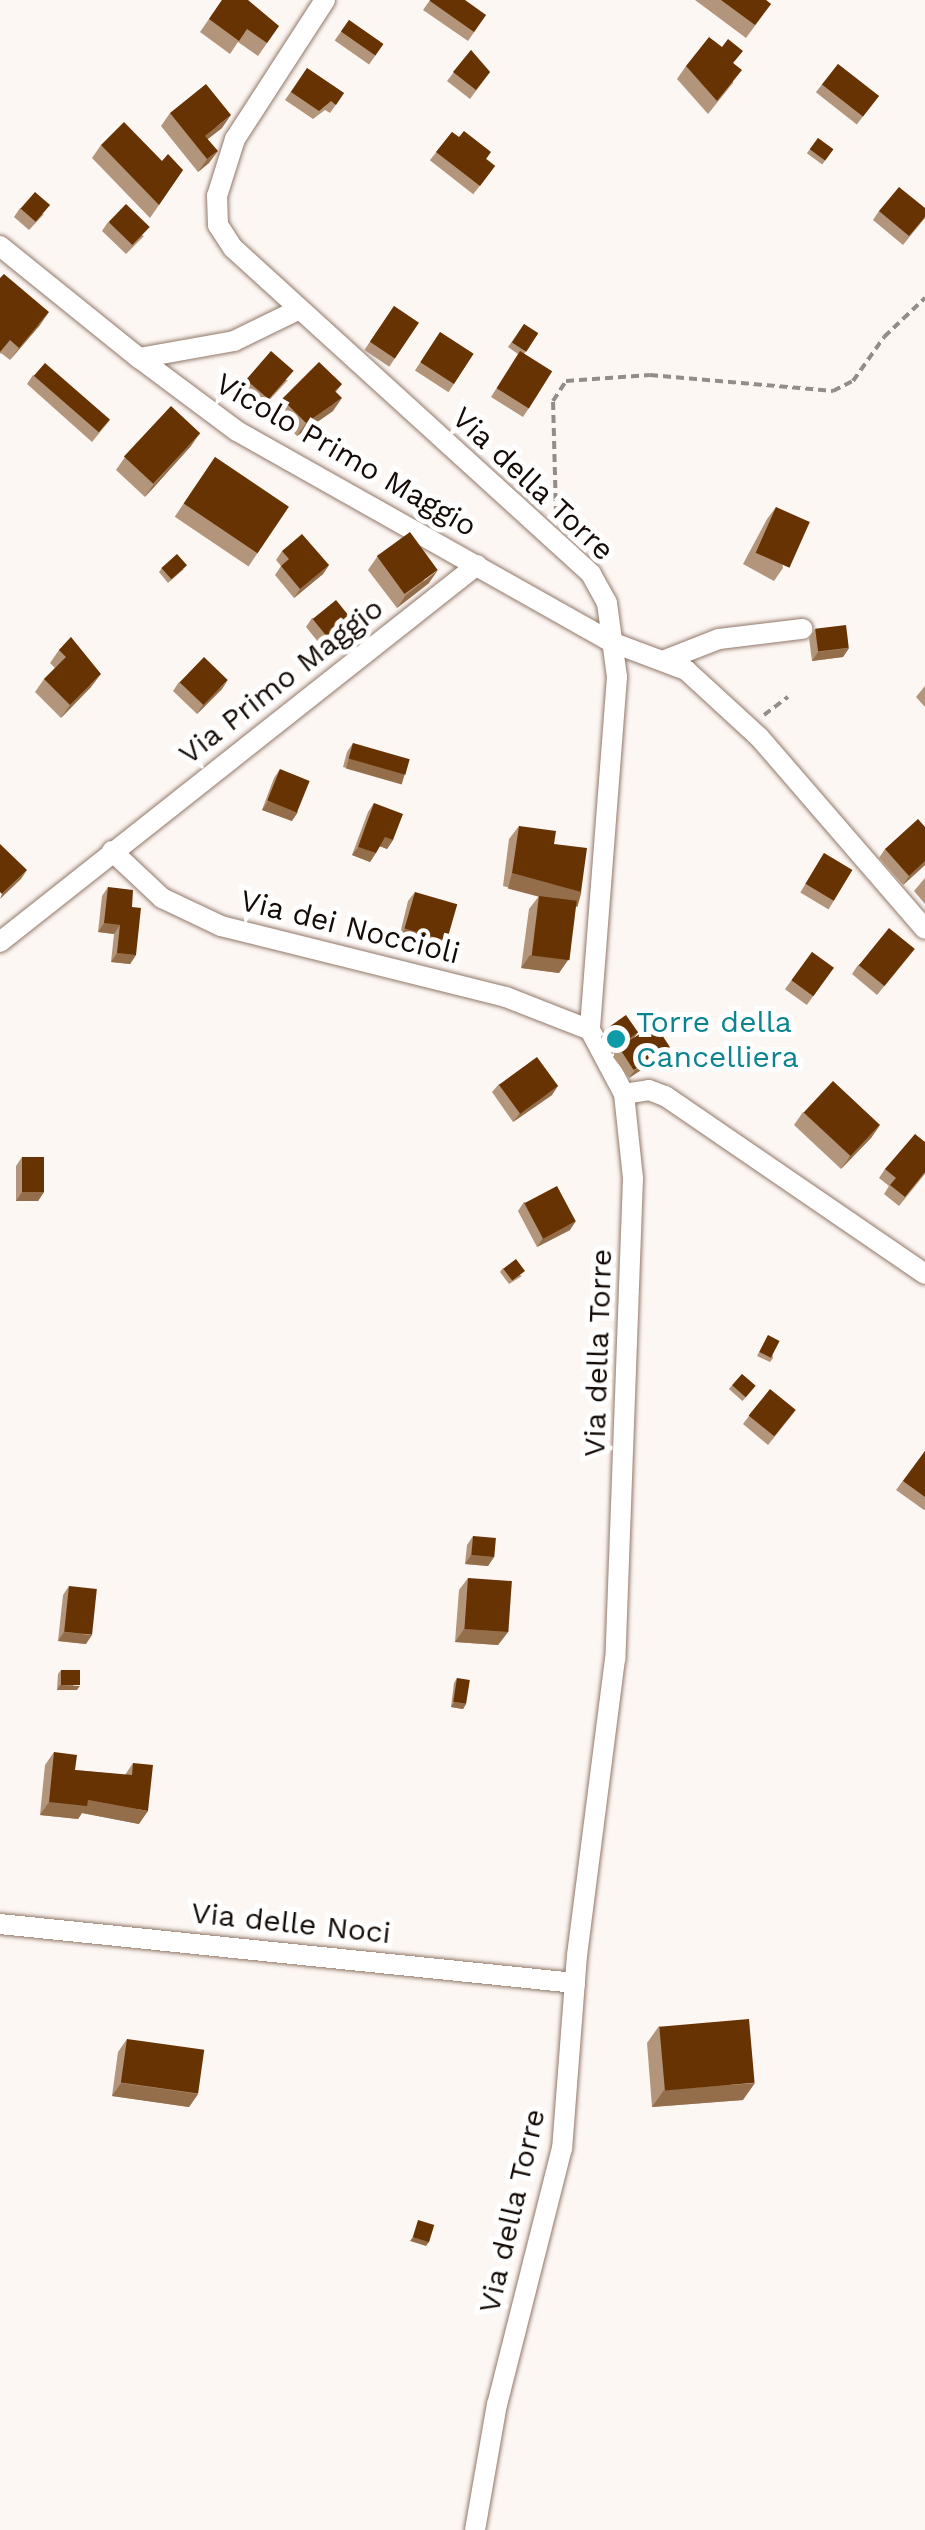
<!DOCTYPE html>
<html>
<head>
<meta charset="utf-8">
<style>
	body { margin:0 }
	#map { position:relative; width:925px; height:2530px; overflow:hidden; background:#fdf7f4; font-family:"Work Sans",sans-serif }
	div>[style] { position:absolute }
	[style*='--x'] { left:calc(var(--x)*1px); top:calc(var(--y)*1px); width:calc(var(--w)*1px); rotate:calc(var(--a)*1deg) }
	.path>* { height:4px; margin-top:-2px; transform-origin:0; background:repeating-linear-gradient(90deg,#938c88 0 8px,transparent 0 13px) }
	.roads { filter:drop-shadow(0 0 2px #917868) drop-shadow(0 0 2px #917868) }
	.street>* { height:20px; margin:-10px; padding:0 10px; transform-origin:10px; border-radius:10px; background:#fff }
	.wall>* { inset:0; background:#b2957b; transform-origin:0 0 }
	.shaded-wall>* { inset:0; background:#946e4b; transform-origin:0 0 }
	.building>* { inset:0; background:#673302; transform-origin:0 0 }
	.dots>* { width:28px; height:28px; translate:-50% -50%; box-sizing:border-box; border:5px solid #fff; border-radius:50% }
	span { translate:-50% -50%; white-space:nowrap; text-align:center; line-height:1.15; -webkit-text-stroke:10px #fff; paint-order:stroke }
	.street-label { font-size:30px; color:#140b06 }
	.culture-label { font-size:30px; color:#0d838f }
	.left { translate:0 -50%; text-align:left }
</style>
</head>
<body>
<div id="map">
	<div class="path">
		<div style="--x:556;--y:514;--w:113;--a:-91.5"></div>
		<div style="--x:553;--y:401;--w:24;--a:-57"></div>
		<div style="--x:566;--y:381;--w:84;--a:-4.1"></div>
		<div style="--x:650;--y:375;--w:184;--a:5"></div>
		<div style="--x:833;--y:391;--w:22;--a:-27"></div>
		<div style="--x:853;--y:381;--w:54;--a:-54.8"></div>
		<div style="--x:884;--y:337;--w:57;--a:-43.6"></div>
		<div style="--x:764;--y:715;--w:30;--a:-37"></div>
	</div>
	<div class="roads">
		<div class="street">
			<div style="--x:325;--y:0;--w:166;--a:122.9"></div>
			<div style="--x:235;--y:139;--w:60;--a:107.5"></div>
			<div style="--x:217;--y:196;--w:29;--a:88"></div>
			<div style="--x:218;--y:225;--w:27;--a:57"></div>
			<div style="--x:233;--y:248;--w:484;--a:42.3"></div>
			<div style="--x:591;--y:574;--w:33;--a:61"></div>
			<div style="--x:607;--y:603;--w:75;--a:82.3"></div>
			<div style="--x:617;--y:677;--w:354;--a:94.4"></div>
			<div style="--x:590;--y:1030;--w:72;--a:62"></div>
			<div style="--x:624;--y:1094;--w:84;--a:83.9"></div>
			<div style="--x:633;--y:1178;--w:481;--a:92.1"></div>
			<div style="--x:615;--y:1659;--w:298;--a:97.3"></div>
			<div style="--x:577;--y:1955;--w:194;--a:94.4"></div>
			<div style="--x:562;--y:2148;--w:264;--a:104.2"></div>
			<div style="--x:497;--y:2404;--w:128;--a:99.9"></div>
			<div style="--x:0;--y:246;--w:179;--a:38.9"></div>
			<div style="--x:139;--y:358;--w:97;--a:-10.1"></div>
			<div style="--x:234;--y:341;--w:73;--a:-25.9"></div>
			<div style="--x:139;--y:358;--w:122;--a:36.7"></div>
			<div style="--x:237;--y:431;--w:433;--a:29.4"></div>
			<div style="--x:614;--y:643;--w:77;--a:20.6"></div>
			<div style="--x:686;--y:670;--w:100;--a:42.6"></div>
			<div style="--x:760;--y:738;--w:252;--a:49.2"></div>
			<div style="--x:665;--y:660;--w:58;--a:-21.3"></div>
			<div style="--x:719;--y:639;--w:84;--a:-6.9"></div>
			<div style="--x:112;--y:851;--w:69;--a:43.2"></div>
			<div style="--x:162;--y:898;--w:65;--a:25.4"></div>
			<div style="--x:221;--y:926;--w:294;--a:14"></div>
			<div style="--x:506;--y:997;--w:90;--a:21.4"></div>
			<div style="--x:0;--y:942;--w:608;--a:-38.32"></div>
			<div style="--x:624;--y:1094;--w:25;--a:-9"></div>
			<div style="--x:649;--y:1090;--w:17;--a:21"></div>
			<div style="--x:665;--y:1096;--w:315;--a:34.4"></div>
			<div style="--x:0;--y:1924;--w:578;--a:5.86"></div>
		</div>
	</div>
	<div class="wall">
		<div style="clip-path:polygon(222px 0,279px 26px,258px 56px,238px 42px,230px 54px,200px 32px)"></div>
		<div style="clip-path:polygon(430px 0,486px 15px,468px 41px,423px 10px)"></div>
		<div style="clip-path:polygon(695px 0,766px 0,771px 4px,746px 38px)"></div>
		<div style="left:349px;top:20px;width:42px;height:25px;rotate:35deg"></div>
		<div style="clip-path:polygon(722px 47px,734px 64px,733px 83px,708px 114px,677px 79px,686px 66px)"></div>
		<div style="clip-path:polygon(471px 50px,490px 72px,470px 99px,447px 81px)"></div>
		<div style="left:838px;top:64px;width:52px;height:36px;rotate:38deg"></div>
		<div style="clip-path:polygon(307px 68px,344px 93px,330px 113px,325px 110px,313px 119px,285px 100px)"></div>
		<div style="clip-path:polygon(170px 113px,222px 128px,208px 139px,209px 163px,198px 172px,161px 126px)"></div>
		<div style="left:452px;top:132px;width:55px;height:36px;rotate:38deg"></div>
		<div style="left:818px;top:138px;width:19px;height:19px;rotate:36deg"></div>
		<div style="clip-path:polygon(101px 145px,162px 161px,183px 170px,150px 218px,92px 158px)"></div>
		<div style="clip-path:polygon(20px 208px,44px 214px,29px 230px,14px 217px)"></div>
		<div style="clip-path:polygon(879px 211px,925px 218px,903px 245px,873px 220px)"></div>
		<div style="clip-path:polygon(108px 222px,144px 236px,126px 254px,102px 231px)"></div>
		<div style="clip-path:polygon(0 278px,40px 325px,10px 360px,1px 353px,0 354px)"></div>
		<div style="left:394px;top:306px;width:30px;height:53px;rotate:34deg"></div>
		<div style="clip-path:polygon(524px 324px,538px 333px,524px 354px,529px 408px,523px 417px,491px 397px,518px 354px,508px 347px)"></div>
		<div style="left:440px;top:332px;width:40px;height:46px;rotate:33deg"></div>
		<div style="clip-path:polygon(33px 375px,110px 420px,92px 442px,27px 384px)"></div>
		<div style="clip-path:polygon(246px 379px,288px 380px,262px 408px,239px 388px)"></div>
		<div style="clip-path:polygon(342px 384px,336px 392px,333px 411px,297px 436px,273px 412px,282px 399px)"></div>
		<div style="clip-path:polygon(191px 446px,145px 497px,116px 470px,125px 457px)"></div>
		<div style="left:215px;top:457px;width:89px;height:72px;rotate:34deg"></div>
		<div style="clip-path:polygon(776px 507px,783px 568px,774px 581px,743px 564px,767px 519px)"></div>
		<div style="clip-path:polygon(282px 551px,329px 565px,323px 574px,294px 598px,275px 575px,281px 566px,276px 560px)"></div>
		<div style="clip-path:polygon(377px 557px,429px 583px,397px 608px,368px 570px)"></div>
		<div style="clip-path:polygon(162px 568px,184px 569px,168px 583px,159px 572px)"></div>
		<div style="clip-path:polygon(312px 618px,356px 625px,350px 634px,327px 653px,306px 627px)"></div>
		<div style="clip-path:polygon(815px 629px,849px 648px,843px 657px,812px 661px,809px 638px)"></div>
		<div style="clip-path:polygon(71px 637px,91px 687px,61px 718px,35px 692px,44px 679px,55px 668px,50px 663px,59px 650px)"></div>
		<div style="clip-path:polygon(179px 682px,222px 689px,197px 714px,173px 691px)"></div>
		<div style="clip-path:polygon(925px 686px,925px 707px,916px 697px)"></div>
		<div style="clip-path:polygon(353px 743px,405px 774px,399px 783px,343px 767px,347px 752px)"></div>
		<div style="clip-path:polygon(280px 769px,292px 821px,262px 810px,274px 778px)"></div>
		<div style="clip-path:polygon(374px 803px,393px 840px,387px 849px,380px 846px,370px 862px,352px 855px,368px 812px)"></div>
		<div style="clip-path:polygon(519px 826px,554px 844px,574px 901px,568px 960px,559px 973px,521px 968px,529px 909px,539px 896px,543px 897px,503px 886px,509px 839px)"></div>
		<div style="clip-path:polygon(925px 827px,925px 865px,903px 885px,879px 858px,885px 849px)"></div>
		<div style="left:824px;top:853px;width:33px;height:46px;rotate:31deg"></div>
		<div style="clip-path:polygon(925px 878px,925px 904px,914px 891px)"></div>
		<div style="clip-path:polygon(108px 887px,132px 907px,136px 955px,130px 964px,111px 962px,114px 934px,98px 932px,102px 896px)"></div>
		<div style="clip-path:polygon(415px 892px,442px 949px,399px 938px,408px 901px)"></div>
		<div style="clip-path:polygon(915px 949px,877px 995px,852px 974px,858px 965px)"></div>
		<div style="left:812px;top:952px;width:27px;height:46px;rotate:36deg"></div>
		<div style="clip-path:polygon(607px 1028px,638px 1032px,633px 1038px,670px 1047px,664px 1055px,629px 1078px,613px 1057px,617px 1050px,612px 1054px,601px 1037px)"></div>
		<div style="clip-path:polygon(499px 1084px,552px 1095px,513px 1122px,492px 1092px)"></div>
		<div style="clip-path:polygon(803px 1112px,880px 1125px,871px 1138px,841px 1169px,794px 1125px)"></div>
		<div style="clip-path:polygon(925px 1142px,925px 1174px,899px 1206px,884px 1194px,889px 1186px,879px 1178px,885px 1169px)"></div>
		<div style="clip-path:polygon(22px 1157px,44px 1192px,38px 1201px,16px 1201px,16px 1166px)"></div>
		<div style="clip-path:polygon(524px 1202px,570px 1230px,537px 1247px,518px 1211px)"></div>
		<div style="clip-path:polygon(503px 1268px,522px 1276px,509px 1284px,500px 1272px)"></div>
		<div style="clip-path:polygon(768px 1335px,773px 1358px,770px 1362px,757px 1356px)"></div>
		<div style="left:742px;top:1374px;width:18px;height:20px;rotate:41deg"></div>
		<div style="clip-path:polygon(796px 1410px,768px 1445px,743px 1424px,749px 1416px)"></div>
		<div style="clip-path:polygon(925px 1451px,925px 1509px,924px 1510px,896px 1490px)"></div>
		<div style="clip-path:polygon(473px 1536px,494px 1557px,488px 1566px,465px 1564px,467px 1545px)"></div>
		<div style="clip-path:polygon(468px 1578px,508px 1632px,498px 1645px,455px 1642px,459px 1590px)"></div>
		<div style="clip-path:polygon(69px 1586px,86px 1644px,58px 1641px,63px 1595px)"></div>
		<div style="clip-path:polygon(61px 1670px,77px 1690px,57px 1690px,58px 1674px)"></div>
		<div style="clip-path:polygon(457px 1678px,466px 1704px,463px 1709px,451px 1707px,454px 1683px)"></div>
		<div style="clip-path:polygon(54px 1752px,75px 1770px,125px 1775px,133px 1763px,139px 1824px,82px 1813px,78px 1819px,40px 1815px,45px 1765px)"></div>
		<div style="clip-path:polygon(659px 2026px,743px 2100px,652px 2107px,647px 2043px)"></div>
		<div style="clip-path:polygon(127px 2039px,198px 2094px,189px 2107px,112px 2096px,118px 2052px)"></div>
	</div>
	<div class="shaded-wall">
		<div style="clip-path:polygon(231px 115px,222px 128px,196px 148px,205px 136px)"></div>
		<div style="clip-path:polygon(218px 151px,209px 163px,198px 172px,207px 159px)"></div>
		<div style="clip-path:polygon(49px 312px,40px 325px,10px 360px,19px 348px)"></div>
		<div style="clip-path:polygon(342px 398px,333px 411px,297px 436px,306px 423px)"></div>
		<div style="clip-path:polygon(200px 433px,191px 446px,145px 497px,154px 484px)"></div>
		<div style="clip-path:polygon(329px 565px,323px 574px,294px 598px,300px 589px)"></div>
		<div style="clip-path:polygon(438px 570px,429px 583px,397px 608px,406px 595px)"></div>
		<div style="clip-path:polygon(356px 625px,350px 634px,327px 653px,333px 644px)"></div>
		<div style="clip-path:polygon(849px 648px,843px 657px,812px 661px,818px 652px)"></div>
		<div style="clip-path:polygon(101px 674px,91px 687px,61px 718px,70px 705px)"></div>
		<div style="clip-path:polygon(228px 680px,222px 689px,197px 714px,203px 705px)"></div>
		<div style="left:349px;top:758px;width:58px;height:11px;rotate:16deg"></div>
		<div style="clip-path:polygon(268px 801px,298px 812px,292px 821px,262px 810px)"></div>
		<div style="clip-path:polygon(385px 837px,393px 840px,387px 849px,379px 846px)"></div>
		<div style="clip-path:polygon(358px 847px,376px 853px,370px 862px,352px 855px)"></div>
		<div style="clip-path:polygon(925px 861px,925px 865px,903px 885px,909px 876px)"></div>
		<div style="clip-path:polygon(27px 870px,21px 879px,0 899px,2px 894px)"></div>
		<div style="left:512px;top:873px;width:72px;height:16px;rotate:15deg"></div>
		<div style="clip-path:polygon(104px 923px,120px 925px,114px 934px,98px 932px)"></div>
		<div style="clip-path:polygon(405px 929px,448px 940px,442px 949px,399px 938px)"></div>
		<div style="clip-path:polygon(117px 953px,136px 955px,130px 964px,111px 962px)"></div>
		<div style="clip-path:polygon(530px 955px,568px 960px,559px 973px,521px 968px)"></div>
		<div style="clip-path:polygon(638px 1032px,632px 1041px,612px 1054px,618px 1045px)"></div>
		<div style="clip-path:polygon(670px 1047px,664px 1055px,629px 1078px,635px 1070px)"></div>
		<div style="clip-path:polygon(558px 1086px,552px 1095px,513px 1122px,520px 1113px)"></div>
		<div style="clip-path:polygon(880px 1125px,871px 1138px,841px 1169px,850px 1156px)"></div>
		<div style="clip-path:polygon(22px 1192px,44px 1192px,38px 1201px,16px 1201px)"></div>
		<div style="clip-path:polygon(576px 1221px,570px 1230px,537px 1247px,543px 1238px)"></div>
		<div style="clip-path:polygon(471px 1555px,494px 1557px,488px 1566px,465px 1564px)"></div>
		<div style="clip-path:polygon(464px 1629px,508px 1632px,498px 1645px,455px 1642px)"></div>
		<div style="clip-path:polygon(64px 1632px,92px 1635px,86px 1644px,58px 1641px)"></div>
		<div style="clip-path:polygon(60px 1685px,80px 1686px,77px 1690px,57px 1690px)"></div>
		<div style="clip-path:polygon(454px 1702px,466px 1704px,463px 1709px,451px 1707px)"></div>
		<div style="clip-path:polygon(88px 1800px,148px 1811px,139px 1824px,82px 1813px,78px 1819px,40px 1815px,49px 1802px)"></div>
		<div style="clip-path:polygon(121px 2083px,198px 2094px,189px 2107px,112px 2096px)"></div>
		<div style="clip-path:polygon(755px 2083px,743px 2100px,652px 2107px,664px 2090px)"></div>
		<div style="clip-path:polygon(413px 2237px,429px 2242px,426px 2246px,410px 2241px)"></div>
	</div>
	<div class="building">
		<div style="clip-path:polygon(222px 0,248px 0,279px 26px,267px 43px,247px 29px,239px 41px,209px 19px)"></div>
		<div style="clip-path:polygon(430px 0,465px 0,486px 15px,474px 32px,430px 1px)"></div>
		<div style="clip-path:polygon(721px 0,766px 0,771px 4px,755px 25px)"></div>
		<div style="left:349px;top:20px;width:42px;height:14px;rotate:35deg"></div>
		<div style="clip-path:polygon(709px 37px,722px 47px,728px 39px,743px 51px,733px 63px,742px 70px,717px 101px,686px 66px)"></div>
		<div style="clip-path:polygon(471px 50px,490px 72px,476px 90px,453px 72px)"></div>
		<div style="left:838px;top:64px;width:52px;height:26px;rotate:38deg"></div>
		<div style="clip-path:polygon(307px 68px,344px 93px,336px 105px,331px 101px,319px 111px,291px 92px)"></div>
		<div style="clip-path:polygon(206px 84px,231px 115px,205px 136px,218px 151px,207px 159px,170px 113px)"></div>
		<div style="clip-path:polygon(124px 122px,162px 161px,168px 154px,183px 170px,159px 205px,101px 145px)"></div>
		<div style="clip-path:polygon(464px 131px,491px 152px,486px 159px,495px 166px,480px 186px,436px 152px,452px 132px,459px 137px)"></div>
		<div style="left:818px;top:138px;width:19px;height:14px;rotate:36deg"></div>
		<div style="clip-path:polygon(899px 187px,925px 208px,925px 217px,909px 236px,879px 211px)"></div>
		<div style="left:35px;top:192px;width:20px;height:22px;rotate:41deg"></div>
		<div style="left:126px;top:204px;width:33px;height:25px;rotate:44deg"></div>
		<div style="clip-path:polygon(4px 274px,49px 312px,19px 348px,10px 340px,0 352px,0 278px)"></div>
		<div style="left:394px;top:306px;width:30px;height:43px;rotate:34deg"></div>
		<div style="left:524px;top:324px;width:17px;height:22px;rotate:33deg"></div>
		<div style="left:440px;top:332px;width:40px;height:36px;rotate:33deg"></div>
		<div style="left:271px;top:351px;width:30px;height:38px;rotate:41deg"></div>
		<div style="left:520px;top:351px;width:38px;height:44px;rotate:32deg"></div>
		<div style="clip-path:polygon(319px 362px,342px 384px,335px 391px,342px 398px,306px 423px,282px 399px)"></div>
		<div style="left:45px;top:363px;width:86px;height:17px;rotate:41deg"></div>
		<div style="left:171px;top:406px;width:40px;height:69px;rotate:43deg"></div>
		<div style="left:215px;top:457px;width:89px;height:56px;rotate:34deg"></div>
		<div style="left:776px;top:507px;width:37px;height:50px;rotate:24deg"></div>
		<div style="left:410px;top:532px;width:47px;height:41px;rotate:54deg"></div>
		<div style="clip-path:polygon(302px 534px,329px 565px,300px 589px,281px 566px,289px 559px,282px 551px)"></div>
		<div style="left:177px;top:554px;width:15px;height:21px;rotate:48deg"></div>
		<div style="left:336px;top:600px;width:32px;height:30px;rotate:51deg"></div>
		<div style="left:846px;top:625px;width:23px;height:31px;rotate:83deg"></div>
		<div style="clip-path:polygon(71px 637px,101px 674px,70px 705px,44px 679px,66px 657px,59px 650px)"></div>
		<div style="left:204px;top:657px;width:33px;height:35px;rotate:44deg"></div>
		<div style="left:353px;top:743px;width:59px;height:16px;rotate:16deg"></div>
		<div style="left:280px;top:769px;width:32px;height:34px;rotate:22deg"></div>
		<div style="clip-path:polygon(374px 803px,403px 814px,393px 840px,385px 837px,376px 853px,358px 847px)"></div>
		<div style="clip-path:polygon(918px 819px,925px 827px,925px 861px,909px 876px,885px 849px)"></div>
		<div style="clip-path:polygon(519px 826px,556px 831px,554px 844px,587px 848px,581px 892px,512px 873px)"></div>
		<div style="clip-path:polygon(0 844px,27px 870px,2px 894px,0 892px)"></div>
		<div style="left:824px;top:853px;width:33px;height:36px;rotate:31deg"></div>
		<div style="clip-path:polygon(108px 887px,133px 890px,132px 907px,141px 908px,136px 955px,117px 953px,120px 925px,104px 923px)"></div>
		<div style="left:415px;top:892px;width:44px;height:38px;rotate:16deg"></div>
		<div style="left:539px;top:896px;width:38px;height:60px;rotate:7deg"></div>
		<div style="left:889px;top:928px;width:33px;height:48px;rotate:39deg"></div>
		<div style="left:812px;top:952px;width:27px;height:35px;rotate:36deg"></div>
		<div style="left:626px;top:1015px;width:21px;height:23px;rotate:55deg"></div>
		<div style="left:655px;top:1024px;width:27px;height:43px;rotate:57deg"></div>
		<div style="left:537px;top:1057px;width:36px;height:47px;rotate:54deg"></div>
		<div style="left:833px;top:1081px;width:64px;height:43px;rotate:43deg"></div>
		<div style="clip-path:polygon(915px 1134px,925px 1142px,925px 1172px,905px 1197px,890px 1185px,896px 1178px,885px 1169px)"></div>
		<div style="left:22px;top:1157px;width:22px;height:35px"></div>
		<div style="left:557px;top:1186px;width:40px;height:37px;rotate:62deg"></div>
		<div style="left:516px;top:1259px;width:15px;height:16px;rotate:53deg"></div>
		<div style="left:768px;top:1335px;width:13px;height:19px;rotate:27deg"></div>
		<div style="left:742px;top:1374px;width:18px;height:15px;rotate:41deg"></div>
		<div style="left:770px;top:1389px;width:33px;height:34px;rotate:39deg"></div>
		<div style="clip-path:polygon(925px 1451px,925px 1497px,903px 1481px)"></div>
		<div style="left:473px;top:1536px;width:23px;height:19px;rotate:5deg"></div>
		<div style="left:468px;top:1578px;width:44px;height:51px;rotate:4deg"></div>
		<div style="left:69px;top:1586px;width:28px;height:46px;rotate:6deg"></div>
		<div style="left:61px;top:1670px;width:19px;height:15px"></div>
		<div style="left:457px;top:1678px;width:13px;height:24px;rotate:9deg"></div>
		<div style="clip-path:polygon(54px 1752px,77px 1755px,75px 1770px,132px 1775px,133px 1763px,153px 1765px,148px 1811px,88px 1800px,87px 1806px,49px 1802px)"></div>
		<div style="left:749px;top:2019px;width:64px;height:90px;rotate:85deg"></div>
		<div style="left:127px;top:2039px;width:78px;height:44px;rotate:8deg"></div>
		<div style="left:418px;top:2220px;width:17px;height:18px;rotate:17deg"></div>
	</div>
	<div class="dots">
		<div style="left:616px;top:1039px;background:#0f9aa8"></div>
	</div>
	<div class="street-label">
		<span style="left:346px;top:455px;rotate:30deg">Vicolo Primo Maggio</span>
		<span style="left:533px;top:484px;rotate:43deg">Via della Torre</span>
		<span style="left:281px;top:681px;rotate:-38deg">Via Primo Maggio</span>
		<span style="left:350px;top:927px;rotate:14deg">Via dei Noccioli</span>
		<span style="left:598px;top:1353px;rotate:-88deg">Via della Torre</span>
		<span style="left:291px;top:1923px;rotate:6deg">Via delle Noci</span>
		<span style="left:512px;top:2211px;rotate:-77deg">Via della Torre</span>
	</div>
	<div class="culture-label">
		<span class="left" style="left:636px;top:1039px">Torre della<br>Cancelliera</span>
	</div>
</div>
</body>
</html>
